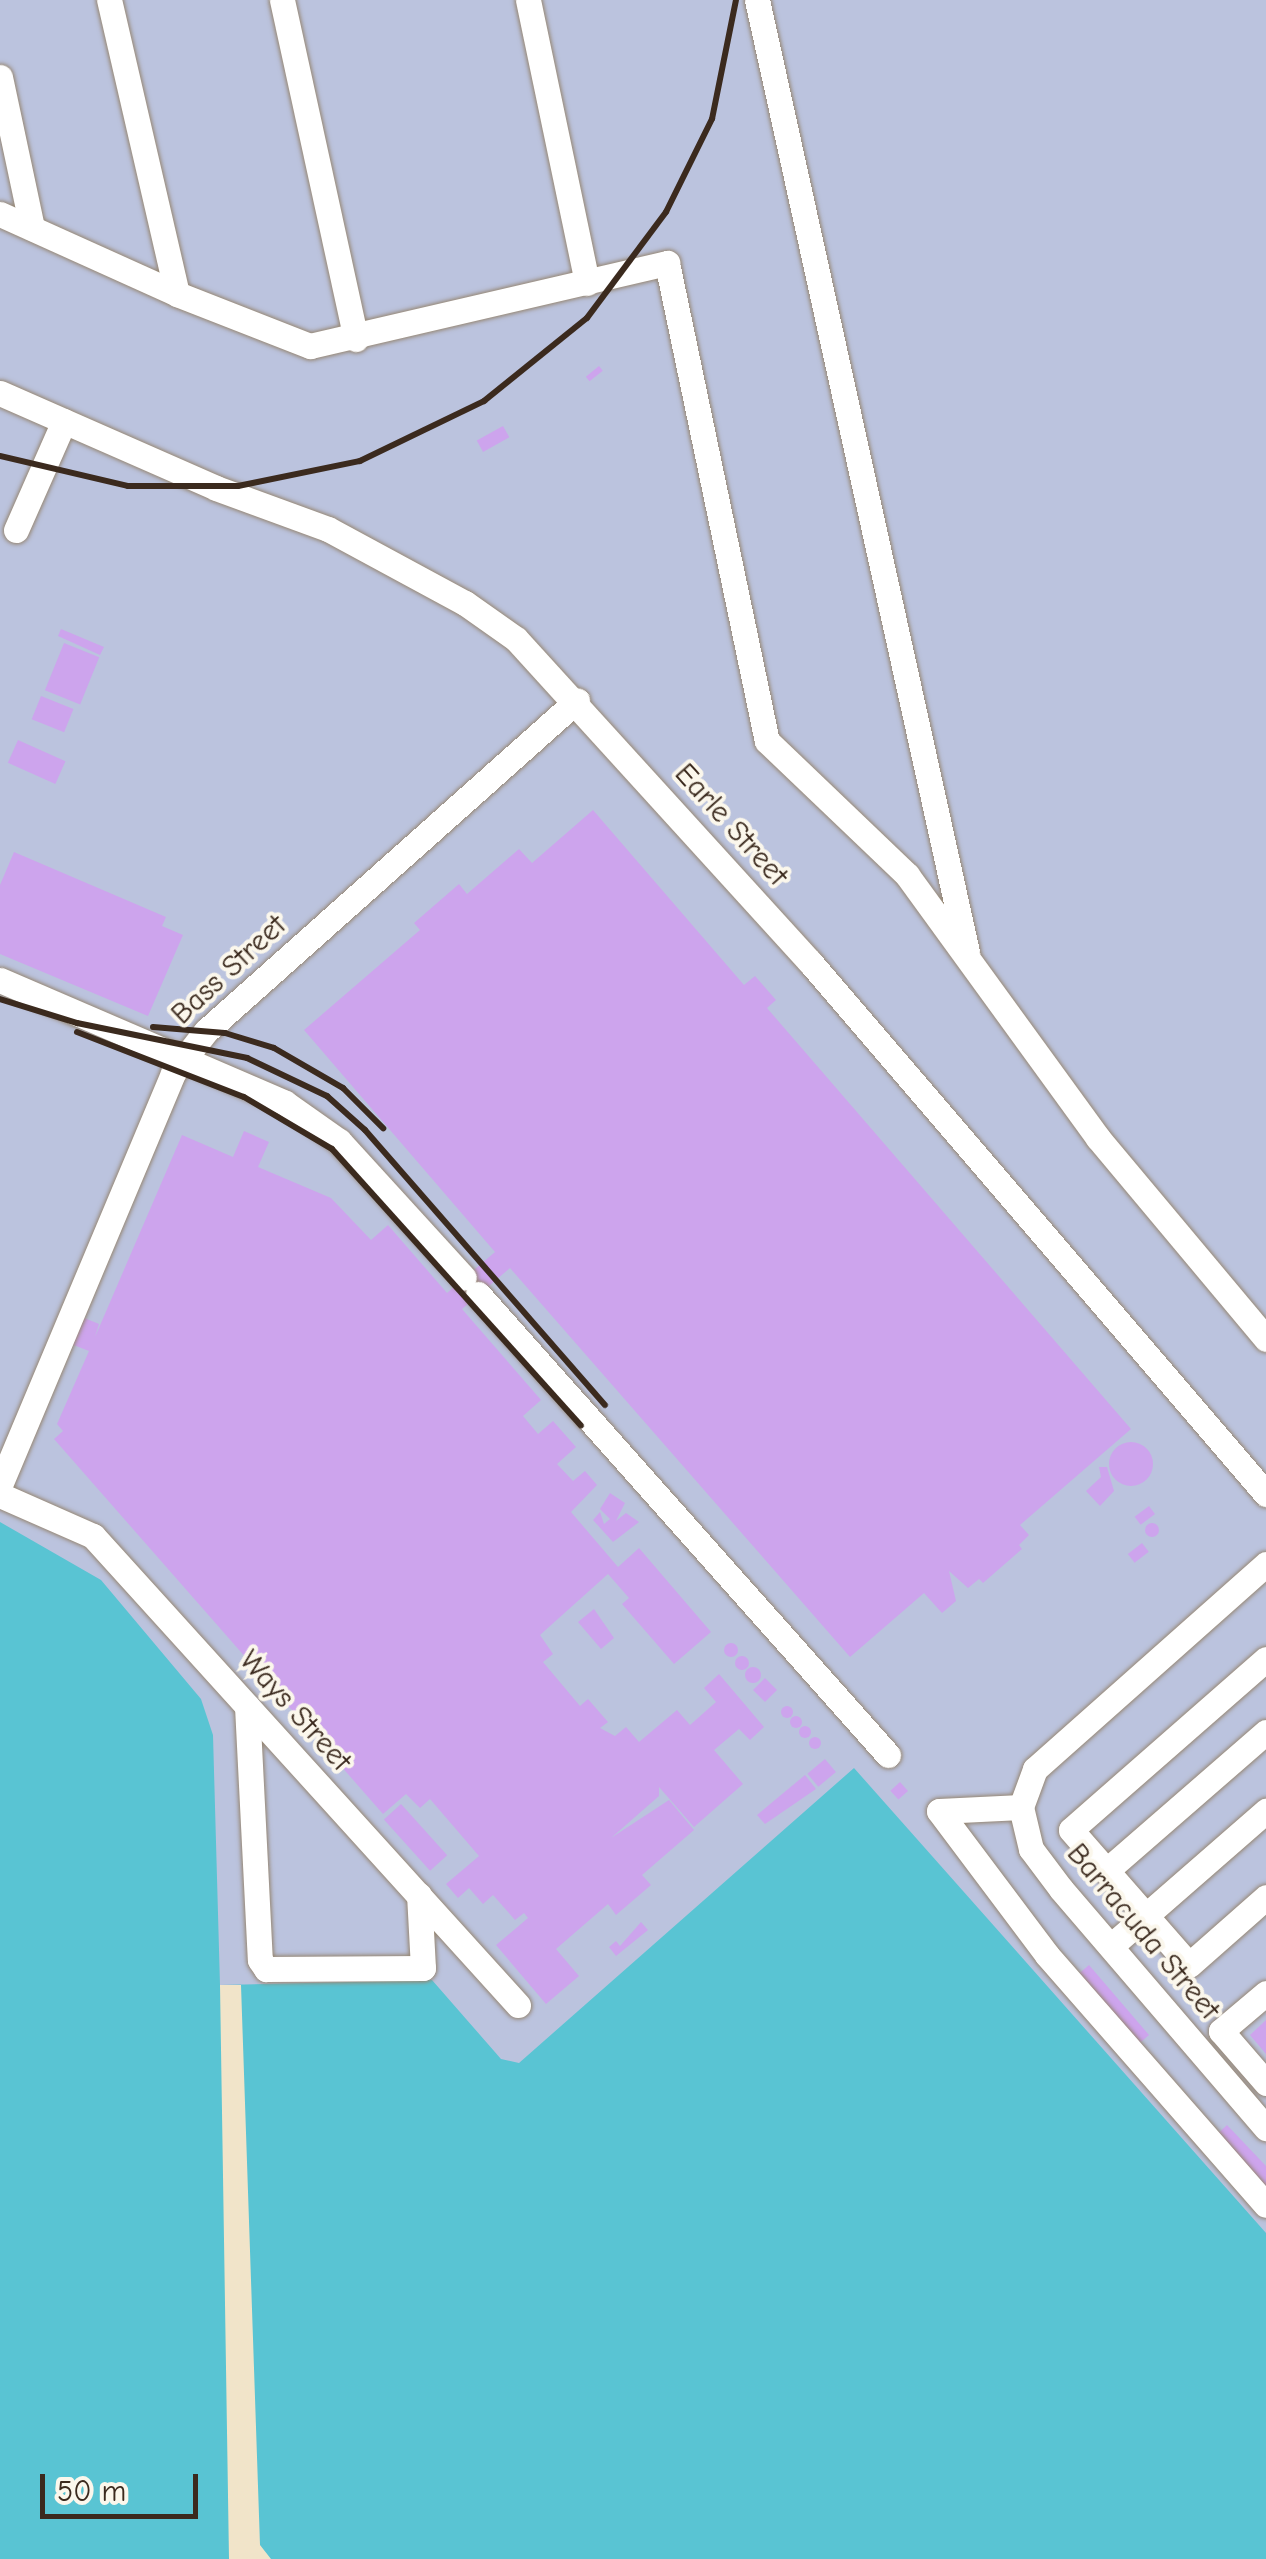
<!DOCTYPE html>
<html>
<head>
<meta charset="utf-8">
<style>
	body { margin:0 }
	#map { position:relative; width:1266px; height:2559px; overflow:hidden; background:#f1e4c9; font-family:"Comic Neue",sans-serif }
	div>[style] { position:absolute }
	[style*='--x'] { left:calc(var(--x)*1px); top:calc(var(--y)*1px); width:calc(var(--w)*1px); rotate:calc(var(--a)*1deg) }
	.industrial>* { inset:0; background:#bbc3de; transform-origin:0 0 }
	.water>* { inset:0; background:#59c4d3 }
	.pier>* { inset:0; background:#f1e4c9 }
	.building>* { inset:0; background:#cda4ed; transform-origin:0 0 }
	.round { border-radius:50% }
	.roads { filter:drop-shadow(0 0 2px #968774) drop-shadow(0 0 2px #968774) }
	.minor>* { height:25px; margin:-12.5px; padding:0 12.5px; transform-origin:12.5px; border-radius:12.5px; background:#fff }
	.rail>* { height:6px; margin:-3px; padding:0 3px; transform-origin:3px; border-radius:3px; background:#3b2a1e }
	span { translate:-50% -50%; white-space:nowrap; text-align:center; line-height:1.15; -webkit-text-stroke:8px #fbf7ec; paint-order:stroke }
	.street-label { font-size:30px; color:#3b2a1e }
	.scale { position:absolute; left:40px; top:2474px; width:158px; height:45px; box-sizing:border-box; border:5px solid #3b2a1e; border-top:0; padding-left:12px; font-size:30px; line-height:35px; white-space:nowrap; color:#3b2a1e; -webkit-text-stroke:8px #fbf7ec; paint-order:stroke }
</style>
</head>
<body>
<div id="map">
	<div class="industrial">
		<div style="left:0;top:0;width:1266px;height:2559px"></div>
	</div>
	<div class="water">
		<div style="clip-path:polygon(0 1522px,101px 1580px,201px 1699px,213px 1735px,220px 1985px,432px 1980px,501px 2059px,519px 2063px,854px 1768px,1266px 2233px,1266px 2559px,0 2559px)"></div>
	</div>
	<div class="pier">
		<div style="clip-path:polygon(220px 1985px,241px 1985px,260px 2545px,271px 2559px,229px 2559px)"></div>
	</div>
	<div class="building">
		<div style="left:599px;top:366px;width:6px;height:17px;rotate:51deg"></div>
		<div style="left:503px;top:426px;width:13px;height:30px;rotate:61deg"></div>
		<div style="clip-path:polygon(61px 629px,104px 647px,100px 655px,58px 636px)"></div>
		<div style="left:64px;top:643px;width:38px;height:51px;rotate:22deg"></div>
		<div style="left:41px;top:696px;width:35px;height:25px;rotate:22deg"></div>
		<div style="left:18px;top:740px;width:52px;height:25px;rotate:24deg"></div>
		<div style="clip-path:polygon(593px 810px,744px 985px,755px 976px,776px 1000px,767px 1008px,1131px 1429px,1020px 1525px,1029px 1535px,1019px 1545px,1022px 1549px,983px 1583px,979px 1579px,968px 1588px,949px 1571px,956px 1601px,942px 1613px,924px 1593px,850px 1657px,510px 1268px,462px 1309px,541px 1400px,523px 1416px,538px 1434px,553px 1421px,576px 1447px,557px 1464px,573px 1481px,585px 1471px,597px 1485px,571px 1512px,618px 1567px,639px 1548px,711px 1632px,674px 1664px,622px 1604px,629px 1598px,608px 1574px,540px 1635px,553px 1654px,543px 1662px,580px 1706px,588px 1699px,608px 1722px,600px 1728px,615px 1736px,626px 1727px,639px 1742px,677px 1710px,690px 1725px,716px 1702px,704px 1688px,719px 1674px,764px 1727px,750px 1740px,739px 1729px,714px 1750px,743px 1784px,694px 1827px,659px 1787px,659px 1796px,611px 1838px,669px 1800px,694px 1830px,642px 1875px,651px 1885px,616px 1915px,608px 1904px,556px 1949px,579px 1976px,546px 2004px,496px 1945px,528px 1918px,524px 1913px,515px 1920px,493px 1895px,483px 1904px,469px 1888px,458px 1898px,446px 1884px,479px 1856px,430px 1799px,420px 1808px,406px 1794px,383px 1814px,54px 1439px,63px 1431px,57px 1424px,89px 1351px,71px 1344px,82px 1317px,99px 1324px,95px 1337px,182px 1135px,233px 1157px,244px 1131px,269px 1142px,258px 1167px,331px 1198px,371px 1240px,388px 1225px,447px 1293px,495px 1252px,304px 1030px,420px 930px,414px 923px,459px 884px,467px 894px,519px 849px,532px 863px)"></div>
		<div style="clip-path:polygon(14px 852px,166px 917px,162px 926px,183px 935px,148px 1016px,0 954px,0 885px)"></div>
		<div class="round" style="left:1109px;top:1442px;width:44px;height:44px"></div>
		<div style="clip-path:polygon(1099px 1467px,1107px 1467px,1114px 1491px,1100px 1506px,1086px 1491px,1101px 1477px)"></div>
		<div style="clip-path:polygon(610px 1493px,625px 1503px,616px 1521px,626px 1513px,639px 1522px,613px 1542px,593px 1520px,600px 1512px,604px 1524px,610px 1519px,600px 1509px)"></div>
		<div style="left:1149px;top:1506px;width:10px;height:18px;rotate:53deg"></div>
		<div class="round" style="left:1145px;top:1523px;width:14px;height:14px"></div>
		<div style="left:1142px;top:1543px;width:11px;height:18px;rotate:52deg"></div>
		<div style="clip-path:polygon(594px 1609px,614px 1638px,601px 1649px,578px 1622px)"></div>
		<div class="round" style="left:724px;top:1643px;width:14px;height:14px"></div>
		<div class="round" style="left:735px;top:1656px;width:14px;height:14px"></div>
		<div class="round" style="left:745px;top:1667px;width:16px;height:16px"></div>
		<div style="left:765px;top:1678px;width:17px;height:17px;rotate:45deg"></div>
		<div class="round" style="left:781px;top:1706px;width:12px;height:12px"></div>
		<div class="round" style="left:790px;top:1716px;width:12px;height:12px"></div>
		<div class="round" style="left:799px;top:1726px;width:12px;height:12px"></div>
		<div class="round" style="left:809px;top:1737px;width:12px;height:12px"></div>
		<div style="left:825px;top:1759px;width:17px;height:23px;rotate:50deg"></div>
		<div style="clip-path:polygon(805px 1775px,816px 1789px,765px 1824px,757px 1815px)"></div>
		<div style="left:900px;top:1782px;width:12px;height:13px;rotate:48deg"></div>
		<div style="left:401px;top:1804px;width:69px;height:23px;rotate:48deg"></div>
		<div style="clip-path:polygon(641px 1922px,648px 1930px,616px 1956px,609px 1947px,616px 1941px,620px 1946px)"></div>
		<div style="clip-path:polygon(1089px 1965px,1149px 2035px,1134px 2048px,1135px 2037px,1075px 1977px)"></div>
		<div style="clip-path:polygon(1266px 2020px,1266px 2054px,1250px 2035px)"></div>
		<div style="clip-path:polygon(1227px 2125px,1266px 2166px,1266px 2200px,1213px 2138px)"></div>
	</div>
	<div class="roads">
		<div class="minor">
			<div style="--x:282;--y:0;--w:347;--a:77.7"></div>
			<div style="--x:528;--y:0;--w:289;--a:78.2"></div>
			<div style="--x:757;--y:0;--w:975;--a:77.56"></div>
			<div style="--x:0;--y:77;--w:154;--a:78"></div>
			<div style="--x:0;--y:214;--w:194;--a:24.3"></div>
			<div style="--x:177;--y:294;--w:302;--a:-103"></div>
			<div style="--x:177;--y:294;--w:143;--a:21.4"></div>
			<div style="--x:310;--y:346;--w:367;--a:-13.1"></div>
			<div style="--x:667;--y:263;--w:488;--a:78.2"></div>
			<div style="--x:767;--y:741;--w:194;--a:43.7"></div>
			<div style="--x:907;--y:875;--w:325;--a:54"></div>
			<div style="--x:1098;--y:1138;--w:262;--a:50.1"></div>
			<div style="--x:0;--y:393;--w:236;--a:23.7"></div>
			<div style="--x:216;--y:488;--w:119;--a:20.1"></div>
			<div style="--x:328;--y:529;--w:156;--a:28.4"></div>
			<div style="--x:465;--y:603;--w:62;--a:35.2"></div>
			<div style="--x:516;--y:639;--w:437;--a:47.7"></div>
			<div style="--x:810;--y:962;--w:701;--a:49.4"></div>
			<div style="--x:16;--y:530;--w:119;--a:-66.2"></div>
			<div style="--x:0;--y:980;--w:310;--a:23.3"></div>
			<div style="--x:285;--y:1103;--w:66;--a:35.1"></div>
			<div style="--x:339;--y:1141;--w:185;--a:47.6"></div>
			<div style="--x:478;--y:1294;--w:617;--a:48.35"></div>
			<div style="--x:0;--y:1485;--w:447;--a:-67.2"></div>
			<div style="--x:173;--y:1073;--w:53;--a:-51.8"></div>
			<div style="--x:206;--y:1031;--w:497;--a:-41.7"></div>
			<div style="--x:0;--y:1495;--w:102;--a:23.8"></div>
			<div style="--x:93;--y:1536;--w:633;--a:47.82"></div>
			<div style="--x:1266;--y:1564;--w:309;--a:138.4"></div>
			<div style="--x:1035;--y:1769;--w:40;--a:110.2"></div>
			<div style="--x:1021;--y:1807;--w:43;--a:76.6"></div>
			<div style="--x:1031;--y:1849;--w:50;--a:53.1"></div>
			<div style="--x:1061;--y:1889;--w:315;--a:49.4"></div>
			<div style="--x:1266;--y:1659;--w:259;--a:138.8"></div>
			<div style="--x:1071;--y:1830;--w:179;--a:48.8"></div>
			<div style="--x:1189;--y:1965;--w:103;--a:-41.4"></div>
			<div style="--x:247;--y:1706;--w:254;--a:87.1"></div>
			<div style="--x:260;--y:1960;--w:11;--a:56"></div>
			<div style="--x:266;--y:1969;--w:157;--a:-0.4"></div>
			<div style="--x:423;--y:1968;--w:73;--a:-93.1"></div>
			<div style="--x:1021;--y:1807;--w:82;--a:177.2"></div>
			<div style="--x:939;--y:1811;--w:180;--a:53.1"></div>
			<div style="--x:1047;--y:1955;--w:332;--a:48.8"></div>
			<div style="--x:1106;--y:1871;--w:212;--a:-41"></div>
			<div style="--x:1111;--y:1946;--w:206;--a:-41.1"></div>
			<div style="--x:1266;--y:1993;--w:59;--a:139.8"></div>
			<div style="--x:1221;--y:2031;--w:69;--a:49.1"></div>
		</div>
	</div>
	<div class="rail">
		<div style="--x:0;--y:456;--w:131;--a:13.2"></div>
		<div style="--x:128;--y:486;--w:110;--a:0"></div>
		<div style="--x:238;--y:486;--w:125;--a:-11.6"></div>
		<div style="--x:360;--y:461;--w:138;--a:-25.8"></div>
		<div style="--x:484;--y:401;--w:132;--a:-38.9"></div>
		<div style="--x:587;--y:318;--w:132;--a:-53.3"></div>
		<div style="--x:666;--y:212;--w:104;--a:-63.7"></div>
		<div style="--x:712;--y:119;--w:121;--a:-78.6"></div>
		<div style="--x:0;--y:999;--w:81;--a:17.3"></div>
		<div style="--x:77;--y:1023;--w:174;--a:11.6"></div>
		<div style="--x:247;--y:1058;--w:89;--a:25.4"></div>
		<div style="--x:327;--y:1096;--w:51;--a:41.8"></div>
		<div style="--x:365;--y:1130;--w:365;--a:48.9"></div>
		<div style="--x:153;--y:1027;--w:72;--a:4.8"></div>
		<div style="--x:225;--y:1033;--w:51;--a:17"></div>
		<div style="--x:274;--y:1048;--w:80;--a:30.1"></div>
		<div style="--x:343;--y:1088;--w:57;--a:45"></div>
		<div style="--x:77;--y:1032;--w:179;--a:21.3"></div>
		<div style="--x:244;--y:1097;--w:102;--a:30.6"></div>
		<div style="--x:332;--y:1149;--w:372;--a:48"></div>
	</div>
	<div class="street-label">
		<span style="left:731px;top:825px;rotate:48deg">Earle Street</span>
		<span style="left:229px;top:970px;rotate:-43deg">Bass Street</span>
		<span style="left:295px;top:1711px;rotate:48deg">Ways Street</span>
		<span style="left:1143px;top:1932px;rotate:50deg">Barracuda Street</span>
	</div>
	<div class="scale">50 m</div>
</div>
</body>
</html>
